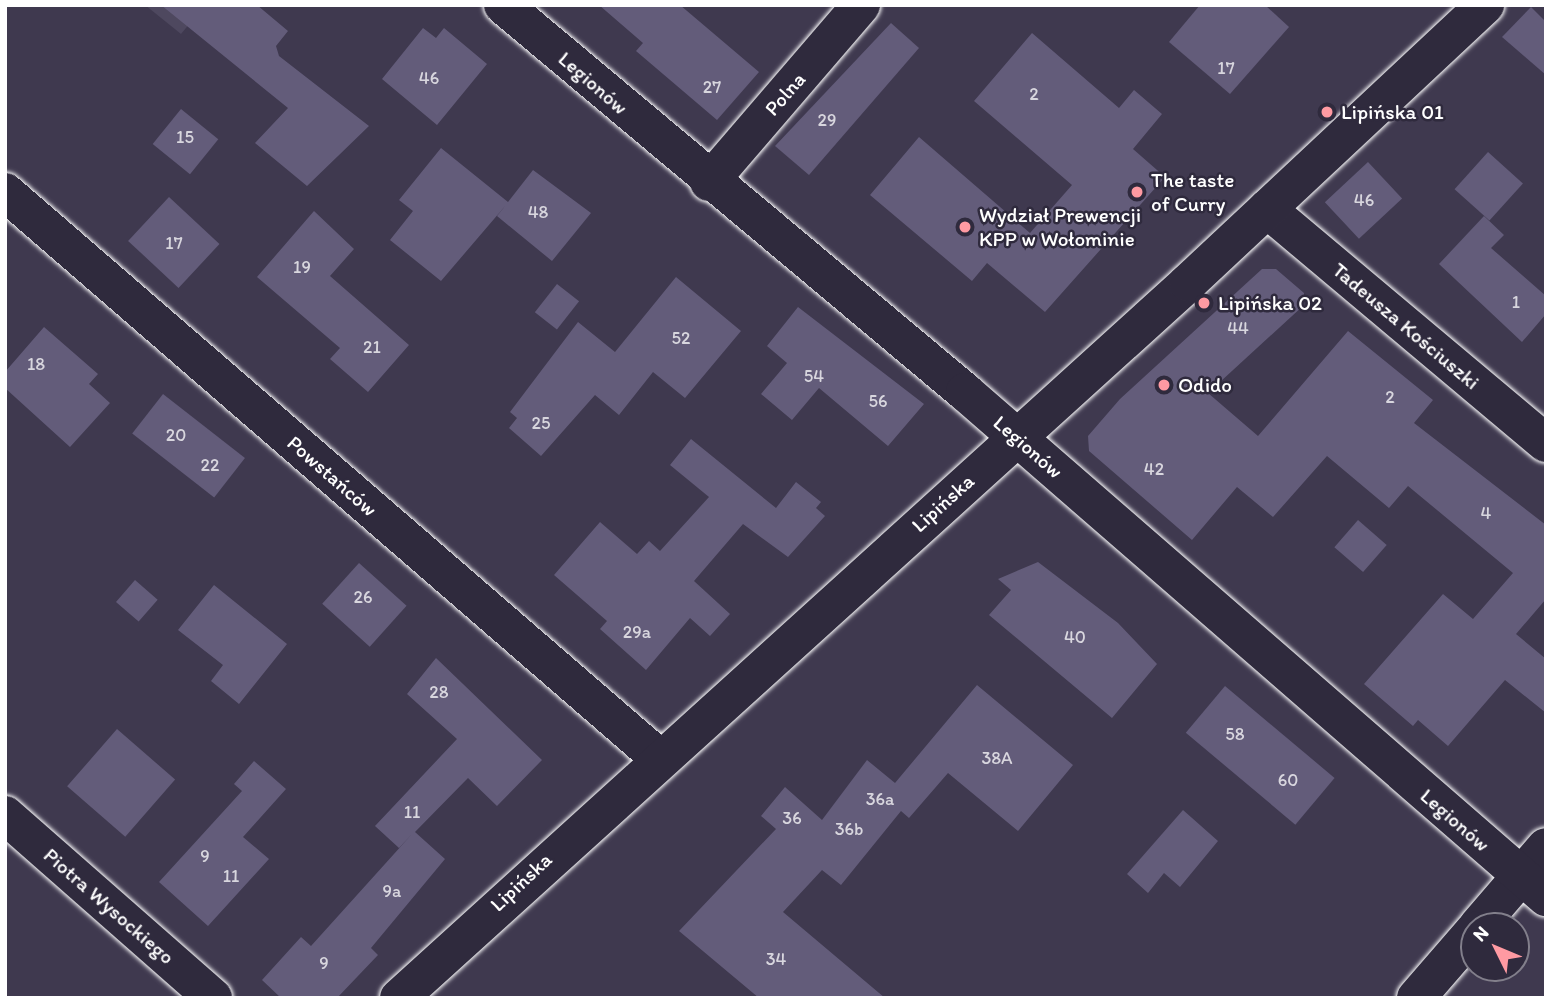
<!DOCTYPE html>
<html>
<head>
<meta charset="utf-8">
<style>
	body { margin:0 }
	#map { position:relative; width:1551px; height:1003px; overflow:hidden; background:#3f394f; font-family:Itim,sans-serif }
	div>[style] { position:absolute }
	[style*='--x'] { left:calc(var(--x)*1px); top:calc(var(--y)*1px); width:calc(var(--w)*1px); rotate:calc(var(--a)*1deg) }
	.built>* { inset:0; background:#4e485f }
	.building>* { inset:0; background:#635c7a; transform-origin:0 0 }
	.roads { filter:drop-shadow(0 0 2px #fff) drop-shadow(0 0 2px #fff) }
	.street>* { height:38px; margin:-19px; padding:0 19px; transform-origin:19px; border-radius:19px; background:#2f2a3d }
	.secondary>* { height:38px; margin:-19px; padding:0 19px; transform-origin:19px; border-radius:19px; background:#2f2a3d }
	.dots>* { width:19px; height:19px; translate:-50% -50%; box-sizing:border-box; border:4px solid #2f2a3d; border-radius:50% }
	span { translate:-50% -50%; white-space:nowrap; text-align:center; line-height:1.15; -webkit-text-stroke:5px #2f2a3d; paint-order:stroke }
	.number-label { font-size:18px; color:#d8d6de }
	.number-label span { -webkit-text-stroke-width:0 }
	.street-label { font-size:21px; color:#fff }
	.poi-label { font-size:21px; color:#fff }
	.left { translate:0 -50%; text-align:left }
	.frame { position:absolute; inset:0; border:7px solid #fff; pointer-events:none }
	.north { position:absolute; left:1460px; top:912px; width:70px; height:70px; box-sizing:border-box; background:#2f2a3d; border:2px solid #827f8b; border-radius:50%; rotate:313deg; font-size:19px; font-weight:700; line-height:28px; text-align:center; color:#fff }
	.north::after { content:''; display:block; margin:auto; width:24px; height:32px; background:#ff9aa2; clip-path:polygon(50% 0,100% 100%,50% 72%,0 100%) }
</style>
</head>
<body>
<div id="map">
	<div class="built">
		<div style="clip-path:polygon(145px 5px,205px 5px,181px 34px)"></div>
	</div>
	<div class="building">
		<div style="clip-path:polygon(161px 5px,257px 5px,288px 31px,276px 46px,279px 56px,369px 126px,307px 186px,255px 143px,288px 108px)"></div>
		<div style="clip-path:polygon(599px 5px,680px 5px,759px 72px,717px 120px,636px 51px,643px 43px)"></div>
		<div style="clip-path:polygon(1200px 5px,1265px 5px,1289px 27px,1230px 94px,1169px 42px)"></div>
		<div style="clip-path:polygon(1531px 7px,1546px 22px,1546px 75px,1502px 37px)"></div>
		<div style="clip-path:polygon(891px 23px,919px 48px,809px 175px,775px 146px)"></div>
		<div style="clip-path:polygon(423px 28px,436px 38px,444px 28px,487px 64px,437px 125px,382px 79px)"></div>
		<div style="clip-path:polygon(1032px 33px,1119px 108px,1134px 90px,1162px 114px,1133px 149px,1165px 177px,1045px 312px,987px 263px,972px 281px,870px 195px,919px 137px,1030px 233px,1072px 185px,974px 101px)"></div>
		<div style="left:181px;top:109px;width:48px;height:45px;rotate:39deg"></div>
		<div style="clip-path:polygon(441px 148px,508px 202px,533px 170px,591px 213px,552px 261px,497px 216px,506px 205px,441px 281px,390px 240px,413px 211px,399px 200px)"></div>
		<div style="left:1488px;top:152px;width:47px;height:50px;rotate:42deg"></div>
		<div style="left:1368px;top:162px;width:50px;height:59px;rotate:47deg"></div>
		<div style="left:169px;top:197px;width:69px;height:60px;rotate:43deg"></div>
		<div style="clip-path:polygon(314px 211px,354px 249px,330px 276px,409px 345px,368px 392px,330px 359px,340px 348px,257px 277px)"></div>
		<div style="clip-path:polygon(1484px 216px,1504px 235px,1491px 248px,1546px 296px,1546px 314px,1522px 342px,1439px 264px)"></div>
		<div style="clip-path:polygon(1262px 269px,1276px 269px,1304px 293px,1304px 305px,1208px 393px,1258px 436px,1348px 331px,1433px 400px,1414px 423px,1546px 525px,1546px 599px,1516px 634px,1546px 659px,1546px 713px,1505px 680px,1448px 746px,1418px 720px,1413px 726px,1364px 684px,1443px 594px,1473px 619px,1513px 573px,1408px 486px,1389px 508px,1327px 456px,1273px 517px,1237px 487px,1192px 540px,1089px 451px,1088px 436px,1120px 399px)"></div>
		<div style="clip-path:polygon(676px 277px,741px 331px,685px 398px,653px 372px,619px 415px,595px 395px,541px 456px,509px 428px,517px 418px,510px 412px,578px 322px,615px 352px)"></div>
		<div style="left:557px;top:284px;width:28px;height:36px;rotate:38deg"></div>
		<div style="clip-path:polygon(798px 307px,924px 404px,888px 446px,819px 388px,792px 420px,761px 394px,787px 363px,767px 346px)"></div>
		<div style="clip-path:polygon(44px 327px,98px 374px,89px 384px,110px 403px,70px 447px,5px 388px,5px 372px)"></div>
		<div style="left:163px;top:394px;width:104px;height:50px;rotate:38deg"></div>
		<div style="clip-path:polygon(691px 439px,776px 508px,796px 482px,821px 502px,816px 508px,825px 516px,788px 557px,743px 524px,694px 581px,730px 614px,710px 636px,690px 618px,646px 670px,600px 629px,607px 621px,554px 575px,600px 522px,637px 554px,649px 541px,660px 551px,709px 497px,670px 465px)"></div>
		<div style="left:1358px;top:520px;width:38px;height:36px;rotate:41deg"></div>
		<div style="clip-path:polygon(1038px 562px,1118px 623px,1157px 664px,1112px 718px,989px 615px,1011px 590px,998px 579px)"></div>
		<div style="left:359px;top:563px;width:64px;height:55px;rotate:42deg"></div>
		<div style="left:135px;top:580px;width:30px;height:29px;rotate:41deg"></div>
		<div style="clip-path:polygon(214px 585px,287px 644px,239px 704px,211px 681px,223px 665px,178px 630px)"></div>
		<div style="clip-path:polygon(436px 658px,542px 760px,497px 806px,468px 778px,415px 832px,445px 859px,371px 948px,378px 955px,337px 998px,281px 998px,262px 980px,301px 937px,311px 946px,412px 834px,399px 848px,375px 826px,457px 739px,407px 694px)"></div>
		<div style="clip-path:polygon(977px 685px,1073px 765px,1018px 831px,948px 773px,909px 818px,901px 811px,841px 885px,822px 870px,783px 912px,885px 998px,759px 998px,679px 931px,776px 829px,761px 816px,785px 787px,822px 820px,867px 760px,895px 783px)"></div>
		<div style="left:1225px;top:686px;width:143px;height:61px;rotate:40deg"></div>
		<div style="left:117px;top:729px;width:77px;height:76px;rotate:41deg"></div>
		<div style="clip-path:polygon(254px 761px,286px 789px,243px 837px,269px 859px,208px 926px,159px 882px,242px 791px,234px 784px)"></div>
		<div style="clip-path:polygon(1183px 810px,1218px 841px,1180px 887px,1164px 873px,1148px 893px,1127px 874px)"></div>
	</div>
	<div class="roads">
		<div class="street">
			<div style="--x:709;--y:182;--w:233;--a:-49.3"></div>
			<div style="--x:5;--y:192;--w:865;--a:40.87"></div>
			<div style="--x:1267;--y:209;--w:364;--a:40"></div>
			<div style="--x:5;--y:815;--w:277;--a:41.3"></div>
			<div style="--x:1478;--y:926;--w:104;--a:-49.3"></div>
			<div style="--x:1416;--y:998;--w:89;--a:-49.1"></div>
		</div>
		<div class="secondary">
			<div style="--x:503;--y:5;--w:603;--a:39.95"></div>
			<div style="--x:965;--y:392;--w:770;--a:41"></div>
			<div style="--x:399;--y:998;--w:1065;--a:-42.18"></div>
			<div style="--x:1188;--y:283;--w:407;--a:-43.1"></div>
		</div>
	</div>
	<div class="dots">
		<div style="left:1327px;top:112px;background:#ff9aa2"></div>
		<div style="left:1137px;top:192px;background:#ff9aa2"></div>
		<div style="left:965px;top:227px;background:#ff9aa2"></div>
		<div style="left:1204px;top:303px;background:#ff9aa2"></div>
		<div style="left:1164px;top:385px;background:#ff9aa2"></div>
	</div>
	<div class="number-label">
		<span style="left:1226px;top:68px">17</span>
		<span style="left:429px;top:78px">46</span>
		<span style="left:712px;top:87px">27</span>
		<span style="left:1034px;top:94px">2</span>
		<span style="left:827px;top:120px">29</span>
		<span style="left:185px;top:137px">15</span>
		<span style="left:1364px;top:200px">46</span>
		<span style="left:538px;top:212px">48</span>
		<span style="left:174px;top:243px">17</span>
		<span style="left:302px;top:267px">19</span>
		<span style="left:1516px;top:302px">1</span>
		<span style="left:1238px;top:328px">44</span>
		<span style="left:681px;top:338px">52</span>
		<span style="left:372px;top:347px">21</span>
		<span style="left:36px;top:364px">18</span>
		<span style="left:814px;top:376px">54</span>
		<span style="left:1390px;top:397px">2</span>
		<span style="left:878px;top:401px">56</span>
		<span style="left:541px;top:423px">25</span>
		<span style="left:176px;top:435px">20</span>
		<span style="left:210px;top:465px">22</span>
		<span style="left:1154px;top:469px">42</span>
		<span style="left:1486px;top:513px">4</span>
		<span style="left:363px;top:597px">26</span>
		<span style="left:637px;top:632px">29a</span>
		<span style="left:1075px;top:637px">40</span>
		<span style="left:439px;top:692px">28</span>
		<span style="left:1235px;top:734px">58</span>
		<span style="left:997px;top:758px">38A</span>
		<span style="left:1288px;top:780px">60</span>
		<span style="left:880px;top:799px">36a</span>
		<span style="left:412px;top:812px">11</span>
		<span style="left:792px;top:818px">36</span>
		<span style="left:849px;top:829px">36b</span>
		<span style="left:205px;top:856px">9</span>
		<span style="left:231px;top:876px">11</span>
		<span style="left:392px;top:891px">9a</span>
		<span style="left:776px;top:959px">34</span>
		<span style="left:324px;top:963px">9</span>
	</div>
	<div class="street-label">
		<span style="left:593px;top:83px;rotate:41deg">Legionów</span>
		<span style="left:785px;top:94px;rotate:-49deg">Polna</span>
		<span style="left:1406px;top:326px;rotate:40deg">Tadeusza Kościuszki</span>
		<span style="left:1028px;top:447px;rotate:41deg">Legionów</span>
		<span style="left:332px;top:476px;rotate:41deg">Powstańców</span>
		<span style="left:943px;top:503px;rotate:-42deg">Lipińska</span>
		<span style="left:1455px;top:820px;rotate:41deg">Legionów</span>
		<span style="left:521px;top:882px;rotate:-43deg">Lipińska</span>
		<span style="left:109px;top:906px;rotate:41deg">Piotra Wysockiego</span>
	</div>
	<div class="poi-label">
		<span class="left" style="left:1341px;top:112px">Lipińska 01</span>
		<span class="left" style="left:1151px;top:192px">The taste<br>of Curry</span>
		<span class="left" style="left:979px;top:227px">Wydział Prewencji<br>KPP w Wołominie</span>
		<span class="left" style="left:1218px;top:303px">Lipińska 02</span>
		<span class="left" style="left:1178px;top:385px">Odido</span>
	</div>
	<div class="frame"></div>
	<div class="north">N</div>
</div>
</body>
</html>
